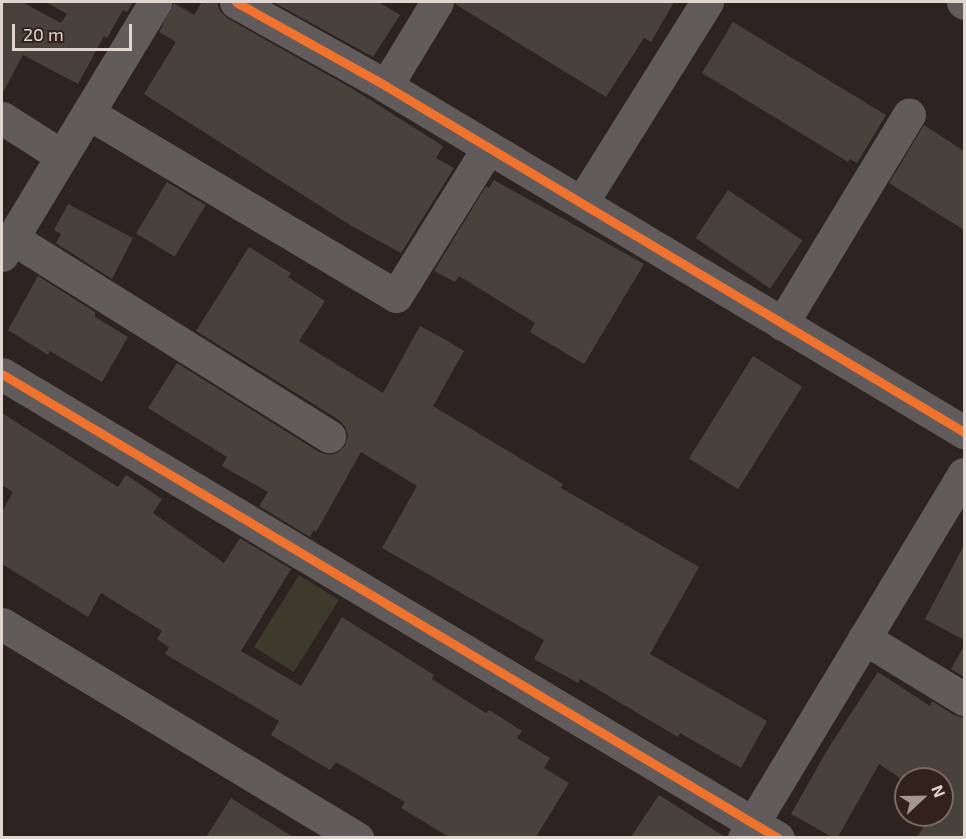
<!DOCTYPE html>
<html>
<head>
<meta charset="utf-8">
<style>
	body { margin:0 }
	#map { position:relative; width:966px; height:839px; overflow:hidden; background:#2d2421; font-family:"Exo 2",sans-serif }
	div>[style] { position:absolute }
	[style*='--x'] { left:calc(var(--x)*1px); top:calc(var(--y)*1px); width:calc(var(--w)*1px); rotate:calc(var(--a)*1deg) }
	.green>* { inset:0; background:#3d3a2b; transform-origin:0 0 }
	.building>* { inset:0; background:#49413c; transform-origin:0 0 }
	.minor>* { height:33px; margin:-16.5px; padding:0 16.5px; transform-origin:16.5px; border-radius:16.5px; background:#625b5b }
	.cycleway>* { height:9px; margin:-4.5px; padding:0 4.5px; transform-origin:4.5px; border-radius:4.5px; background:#ef722f }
	span { translate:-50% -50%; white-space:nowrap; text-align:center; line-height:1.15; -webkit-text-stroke:6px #33221b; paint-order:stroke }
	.frame { position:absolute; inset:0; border:3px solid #e1d5d0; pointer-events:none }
	.north { position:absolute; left:894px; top:767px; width:60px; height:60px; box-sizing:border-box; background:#33221b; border:2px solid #796a63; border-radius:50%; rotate:68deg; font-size:16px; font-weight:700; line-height:24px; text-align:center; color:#e1d5d0 }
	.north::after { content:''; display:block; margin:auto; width:21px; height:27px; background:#a29793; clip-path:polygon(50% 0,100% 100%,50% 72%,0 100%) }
	.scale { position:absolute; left:12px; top:24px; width:120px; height:27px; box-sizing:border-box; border:3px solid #e1d5d0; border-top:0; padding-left:8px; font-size:18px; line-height:21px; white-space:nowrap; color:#e1d5d0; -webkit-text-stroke:4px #33221b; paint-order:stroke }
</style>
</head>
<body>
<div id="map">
	<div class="green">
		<div style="left:299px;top:575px;width:47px;height:85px;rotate:32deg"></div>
	</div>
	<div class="building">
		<div style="clip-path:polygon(2px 2px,22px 2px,61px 23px,67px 14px,46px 2px,133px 2px,127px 12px,123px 10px,107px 38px,104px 36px,78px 84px,23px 55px,2px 94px)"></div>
		<div style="clip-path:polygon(202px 2px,217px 2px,220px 11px,227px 18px,353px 89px,443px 146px,436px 158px,454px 168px,401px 253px,350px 225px,144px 94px,176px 42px,159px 32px,174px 3px,194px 15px)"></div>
		<div style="clip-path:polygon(273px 2px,379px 2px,400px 15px,373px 57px)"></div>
		<div style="clip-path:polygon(456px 2px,674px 2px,651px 42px,644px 38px,606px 97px,455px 4px)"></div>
		<div style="clip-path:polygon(733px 22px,886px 115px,857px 163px,850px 159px,848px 162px,702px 73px)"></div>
		<div style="clip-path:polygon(924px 125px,964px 151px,964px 230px,889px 183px)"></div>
		<div style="clip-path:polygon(494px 180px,644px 264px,584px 364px,530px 332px,535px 323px,459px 276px,455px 282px,434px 271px,486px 186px,489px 188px)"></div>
		<div style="left:167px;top:182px;width:45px;height:60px;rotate:31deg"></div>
		<div style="left:728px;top:190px;width:90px;height:58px;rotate:34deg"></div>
		<div style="clip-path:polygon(68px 204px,133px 238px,112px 279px,56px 243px,61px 234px,54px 230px)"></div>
		<div style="clip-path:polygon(249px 247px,291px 273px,288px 277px,325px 301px,299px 341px,383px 393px,420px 326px,446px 340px,464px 351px,433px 406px,563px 484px,561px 488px,699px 567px,650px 654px,767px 721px,741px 768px,680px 733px,678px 737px,580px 679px,578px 683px,534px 659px,544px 640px,382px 548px,417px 486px,361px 452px,316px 532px,314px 530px,310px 537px,259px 506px,268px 492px,222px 466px,227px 457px,148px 408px,177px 363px,319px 452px,329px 455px,337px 453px,345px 446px,348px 436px,345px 427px,339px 420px,196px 331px)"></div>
		<div style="clip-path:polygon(38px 276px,95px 312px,95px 317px,128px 337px,102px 382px,50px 351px,48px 355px,8px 330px)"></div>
		<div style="left:753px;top:356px;width:58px;height:121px;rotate:32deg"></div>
		<div style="clip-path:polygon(2px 413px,118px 487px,126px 475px,162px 499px,153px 513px,224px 563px,240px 538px,291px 569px,241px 651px,301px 686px,342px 617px,434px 675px,432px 679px,486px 713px,489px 710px,522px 731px,517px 738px,550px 758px,544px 768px,569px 783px,536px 837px,449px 837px,401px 808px,405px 802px,336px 762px,330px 770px,271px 735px,279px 721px,165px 654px,169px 647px,157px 639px,162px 631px,101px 593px,88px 617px,2px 564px,2px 512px,13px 492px,2px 485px)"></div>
		<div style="clip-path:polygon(964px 545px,964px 640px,925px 619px)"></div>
		<div style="clip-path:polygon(964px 646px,964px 677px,951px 669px)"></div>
		<div style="clip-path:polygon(878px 672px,930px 706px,932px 701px,954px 715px,964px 718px,964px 837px,917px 837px,931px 815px,942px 815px,942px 779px,906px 779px,906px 782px,879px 764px,838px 837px,832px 837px,791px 814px,829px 747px)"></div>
		<div style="clip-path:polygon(659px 795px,725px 837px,631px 837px)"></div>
		<div style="clip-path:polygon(231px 798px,293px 837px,206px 837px)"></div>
	</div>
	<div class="minor">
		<div style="--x:236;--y:2;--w:172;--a:29.2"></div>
		<div style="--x:386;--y:86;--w:674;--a:30.91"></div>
		<div style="--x:963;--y:2;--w:1;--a:45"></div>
		<div style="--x:386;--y:86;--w:98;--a:-58.7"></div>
		<div style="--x:88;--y:113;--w:358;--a:30.7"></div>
		<div style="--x:396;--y:296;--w:174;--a:-58.1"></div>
		<div style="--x:2;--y:118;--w:71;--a:32.3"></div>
		<div style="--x:582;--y:202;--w:236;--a:-58"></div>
		<div style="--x:12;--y:238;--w:374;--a:32"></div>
		<div style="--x:2;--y:255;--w:296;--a:-58.8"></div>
		<div style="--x:782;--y:324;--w:245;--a:-58.8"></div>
		<div style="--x:2;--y:374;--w:904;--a:30.88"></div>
		<div style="--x:2;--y:624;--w:415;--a:31.1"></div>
		<div style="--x:864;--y:638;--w:117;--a:31.4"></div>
		<div style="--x:744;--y:838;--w:425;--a:-58.9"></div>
	</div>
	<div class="cycleway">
		<div style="--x:236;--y:2;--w:172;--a:29.2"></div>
		<div style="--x:386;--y:86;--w:674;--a:30.91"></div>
		<div style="--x:2;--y:374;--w:904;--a:30.88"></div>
	</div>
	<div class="frame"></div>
	<div class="north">N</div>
	<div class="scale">20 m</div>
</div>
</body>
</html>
